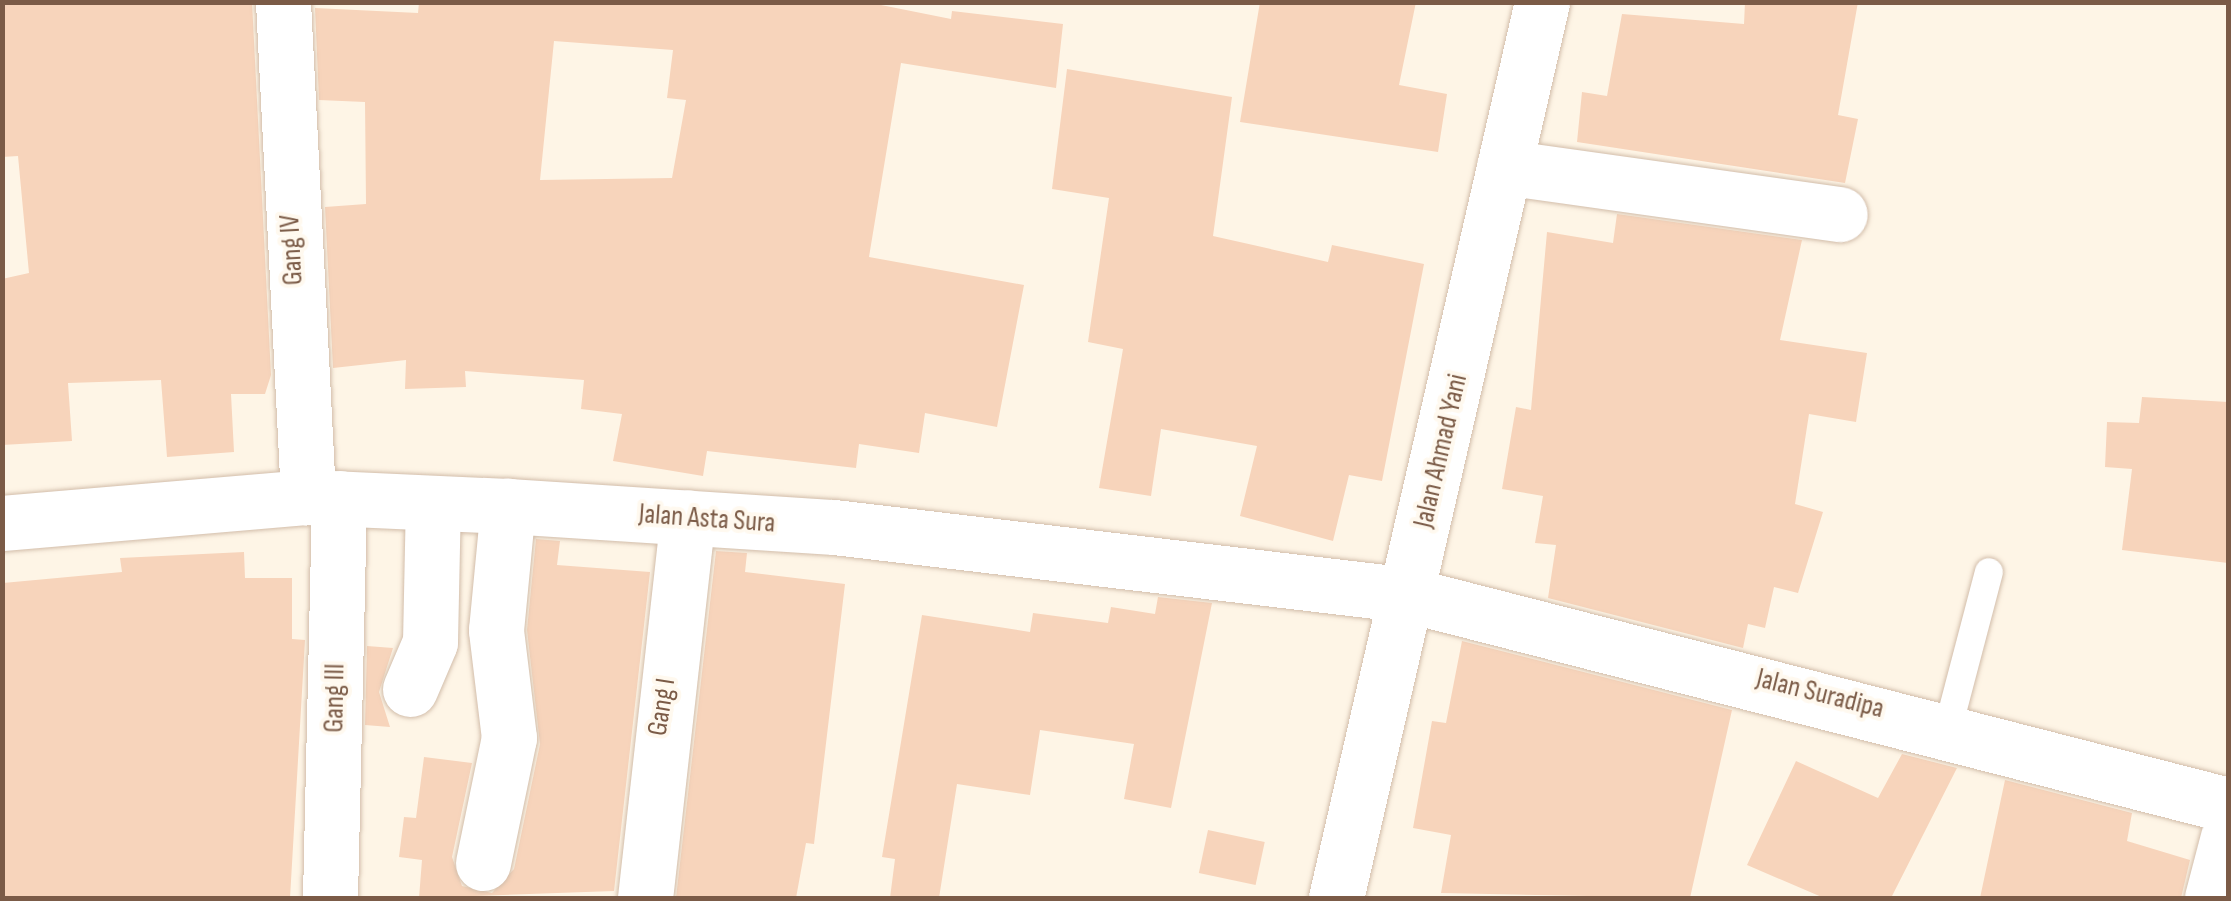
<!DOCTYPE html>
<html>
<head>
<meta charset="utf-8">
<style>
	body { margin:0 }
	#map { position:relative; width:2231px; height:901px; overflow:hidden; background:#fef5e6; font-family:"Sofia Sans Condensed",sans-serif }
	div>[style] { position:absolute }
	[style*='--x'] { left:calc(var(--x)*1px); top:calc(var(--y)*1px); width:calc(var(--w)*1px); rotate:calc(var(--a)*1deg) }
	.building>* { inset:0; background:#f7d4bb; transform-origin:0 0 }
	.roads { filter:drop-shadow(0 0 2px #d2bdaa) drop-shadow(0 0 2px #d2bdaa) }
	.service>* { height:28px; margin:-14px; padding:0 14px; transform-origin:14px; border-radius:14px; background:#fff }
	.minor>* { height:55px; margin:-27.5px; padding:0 27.5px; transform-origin:27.5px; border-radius:27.5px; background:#fff }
	.tertiary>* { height:55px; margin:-27.5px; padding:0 27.5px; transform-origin:27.5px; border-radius:27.5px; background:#fff }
	.secondary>* { height:55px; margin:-27.5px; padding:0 27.5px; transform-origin:27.5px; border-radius:27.5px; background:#fff }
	span { translate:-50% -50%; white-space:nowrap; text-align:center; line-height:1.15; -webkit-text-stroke:8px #fff9ef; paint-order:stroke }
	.street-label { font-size:28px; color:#7b5b47 }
	.frame { position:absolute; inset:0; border:5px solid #7b5b47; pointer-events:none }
</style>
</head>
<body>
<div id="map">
	<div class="building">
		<div style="clip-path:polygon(2px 2px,252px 2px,271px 375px,265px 394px,231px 394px,234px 452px,167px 457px,161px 380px,68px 383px,72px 441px,2px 445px,2px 279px,29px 273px,18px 156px,2px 157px)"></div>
		<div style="clip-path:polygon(evenodd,419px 2px,866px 2px,951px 19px,952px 11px,1063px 24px,1056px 88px,901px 63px,869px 257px,1024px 285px,997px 427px,925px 413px,919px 453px,859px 444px,856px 468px,707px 451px,703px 476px,613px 461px,622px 414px,581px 409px,584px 380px,465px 371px,466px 387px,405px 389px,406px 360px,333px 368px,325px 207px,366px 204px,365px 102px,319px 100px,315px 8px,418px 13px,419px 2px,554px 41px,673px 50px,667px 98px,686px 100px,672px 178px,540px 180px,554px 41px)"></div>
		<div style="clip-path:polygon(1260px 2px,1416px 2px,1399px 85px,1447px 94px,1438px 152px,1240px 122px)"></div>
		<div style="clip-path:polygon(1745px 2px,1858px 2px,1838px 115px,1858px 119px,1845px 183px,1577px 142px,1582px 92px,1607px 96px,1622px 14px,1744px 24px)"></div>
		<div style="clip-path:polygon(1067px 69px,1232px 97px,1213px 236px,1328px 262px,1332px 245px,1424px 264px,1382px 481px,1349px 475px,1333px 541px,1240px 516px,1257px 446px,1161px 429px,1151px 496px,1099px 488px,1123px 349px,1088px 342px,1109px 198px,1052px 189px)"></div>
		<div style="clip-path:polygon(1617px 214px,1802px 240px,1780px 340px,1867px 353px,1856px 422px,1809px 414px,1795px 504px,1823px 512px,1798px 593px,1774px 587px,1765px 628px,1748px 624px,1743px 648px,1548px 598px,1556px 545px,1535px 543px,1543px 496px,1502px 489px,1516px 407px,1531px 410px,1547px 232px,1613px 243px)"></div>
		<div style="clip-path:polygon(2142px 397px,2228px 402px,2228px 563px,2122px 550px,2132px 469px,2105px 467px,2107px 422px,2139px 423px)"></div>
		<div style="clip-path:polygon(536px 539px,560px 541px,557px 565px,650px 572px,614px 891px,419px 898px,422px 860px,399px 857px,404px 817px,416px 818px,424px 757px,472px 763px,452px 857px,462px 886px,492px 893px,514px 869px,540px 744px,527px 630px)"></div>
		<div style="clip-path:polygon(716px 551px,747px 553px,745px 572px,845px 584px,814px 844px,806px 843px,796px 898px,676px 898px)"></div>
		<div style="clip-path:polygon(244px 552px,245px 578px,292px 578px,292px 639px,305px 640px,290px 898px,2px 898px,3px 583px,122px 572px,120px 558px)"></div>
		<div style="clip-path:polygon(1158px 597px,1212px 603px,1171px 808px,1124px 799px,1134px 744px,1040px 730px,1030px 795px,957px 784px,939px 898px,890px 898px,895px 859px,882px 857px,922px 615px,1030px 632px,1033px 613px,1108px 623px,1111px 607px,1155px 614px)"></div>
		<div style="clip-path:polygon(1462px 641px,1732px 710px,1690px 898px,1441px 893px,1451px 835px,1413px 828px,1432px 721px,1446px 723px)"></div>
		<div style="clip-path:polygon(367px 646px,393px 648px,379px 692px,390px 727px,365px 725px)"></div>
		<div style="clip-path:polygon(1902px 754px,1957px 768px,1891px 898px,1824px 898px,1747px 865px,1796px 761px,1878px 798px)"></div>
		<div style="clip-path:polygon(2005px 780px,2132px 813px,2127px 841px,2190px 860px,2181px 898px,1980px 898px)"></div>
		<div style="left:1208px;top:830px;width:58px;height:44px;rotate:12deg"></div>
	</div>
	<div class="roads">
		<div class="service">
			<div style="--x:1948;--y:728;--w:161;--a:-75.3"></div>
		</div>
		<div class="minor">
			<div style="--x:283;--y:2;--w:496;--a:87.1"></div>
			<div style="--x:1504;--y:167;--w:339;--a:8"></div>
			<div style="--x:410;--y:689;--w:51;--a:-66.9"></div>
			<div style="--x:430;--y:642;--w:139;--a:-88.8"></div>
			<div style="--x:483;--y:863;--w:128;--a:-78.3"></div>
			<div style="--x:509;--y:738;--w:109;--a:-96.9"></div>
			<div style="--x:496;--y:630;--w:125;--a:-84.5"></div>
			<div style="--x:330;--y:898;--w:400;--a:-88.7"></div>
			<div style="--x:645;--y:898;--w:383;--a:-83.6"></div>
			<div style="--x:2212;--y:898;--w:63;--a:-75.3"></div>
		</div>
		<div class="tertiary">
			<div style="--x:2;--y:523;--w:307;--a:-4.9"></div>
			<div style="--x:308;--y:497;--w:200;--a:2.6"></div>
			<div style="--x:508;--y:506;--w:327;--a:3.7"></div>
			<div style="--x:834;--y:527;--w:579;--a:6.74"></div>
			<div style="--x:1409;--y:595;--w:845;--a:14.38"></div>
		</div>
		<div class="secondary">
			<div style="--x:1336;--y:898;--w:919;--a:-77.05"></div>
		</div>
	</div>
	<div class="street-label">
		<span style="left:292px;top:250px;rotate:-93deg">Gang IV</span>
		<span style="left:1441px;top:451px;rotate:-77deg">Jalan Ahmad Yani</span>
		<span style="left:707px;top:519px;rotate:4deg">Jalan Asta Sura</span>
		<span style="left:1820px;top:694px;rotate:14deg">Jalan Suradipa</span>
		<span style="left:335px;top:698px;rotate:-89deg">Gang III</span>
		<span style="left:662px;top:707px;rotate:-81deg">Gang I</span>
	</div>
	<div class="frame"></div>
</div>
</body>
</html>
